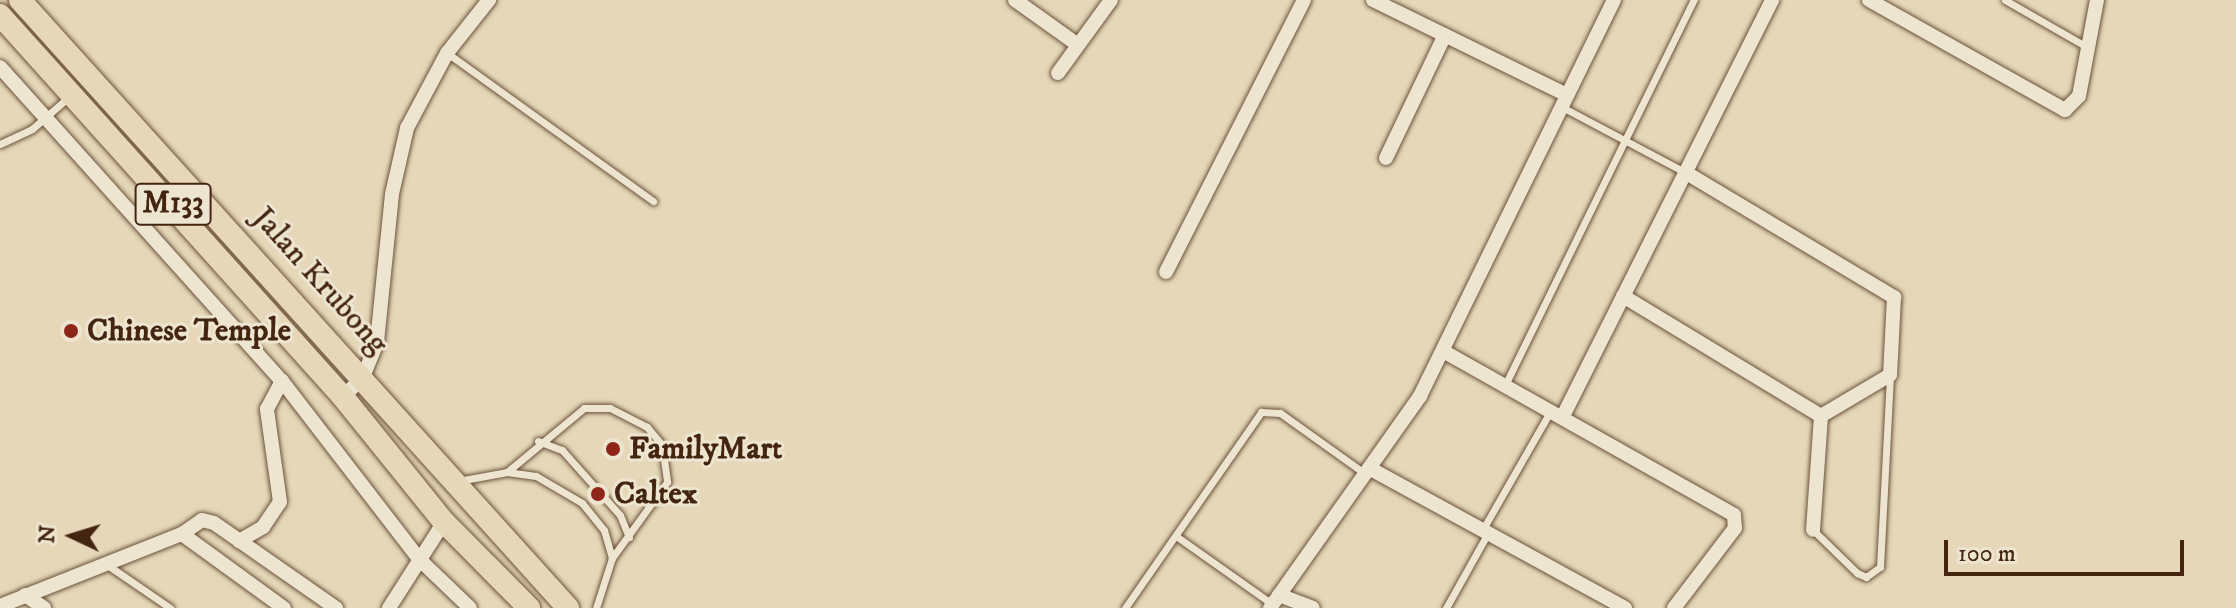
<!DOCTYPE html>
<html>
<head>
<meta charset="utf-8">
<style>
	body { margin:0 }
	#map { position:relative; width:2236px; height:608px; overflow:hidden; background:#e5d7b8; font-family:"IM FELL DW Pica",serif }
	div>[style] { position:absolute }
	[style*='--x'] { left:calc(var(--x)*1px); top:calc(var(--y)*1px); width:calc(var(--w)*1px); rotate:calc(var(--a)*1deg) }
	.roads { filter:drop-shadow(0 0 2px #6c523a) drop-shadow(0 0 2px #6c523a) }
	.lane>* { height:7px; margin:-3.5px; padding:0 3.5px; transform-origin:3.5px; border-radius:3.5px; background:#eee5d1 }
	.street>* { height:14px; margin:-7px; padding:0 7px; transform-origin:7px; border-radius:7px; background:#eee5d1 }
	.primary>* { height:22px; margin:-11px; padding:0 11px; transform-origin:11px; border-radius:11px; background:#e5d7b8 }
	.dots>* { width:22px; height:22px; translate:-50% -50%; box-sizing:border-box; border:4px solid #eee5d1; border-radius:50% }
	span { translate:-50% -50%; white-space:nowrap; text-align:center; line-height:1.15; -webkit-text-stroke:6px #eee5d1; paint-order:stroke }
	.shield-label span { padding:2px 6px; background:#eee5d1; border:2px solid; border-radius:6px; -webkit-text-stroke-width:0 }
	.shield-label { font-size:30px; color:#432510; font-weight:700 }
	.street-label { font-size:32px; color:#432510 }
	.poi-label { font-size:32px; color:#432510; font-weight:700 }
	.left { translate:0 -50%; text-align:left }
	.north { position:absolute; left:32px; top:496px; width:80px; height:80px; -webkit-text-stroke:6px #eee5d1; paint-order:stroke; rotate:274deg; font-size:22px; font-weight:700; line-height:32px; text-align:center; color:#432510 }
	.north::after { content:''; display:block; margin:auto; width:28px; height:36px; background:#432510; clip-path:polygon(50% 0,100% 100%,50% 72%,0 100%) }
	.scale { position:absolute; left:1944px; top:540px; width:240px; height:36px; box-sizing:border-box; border:4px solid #432510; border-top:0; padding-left:10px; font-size:24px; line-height:28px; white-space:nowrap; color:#432510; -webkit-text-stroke:6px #eee5d1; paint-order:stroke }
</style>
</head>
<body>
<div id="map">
	<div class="roads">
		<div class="lane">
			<div style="--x:2005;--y:0;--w:95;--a:29.8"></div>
			<div style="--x:447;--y:53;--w:254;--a:35.7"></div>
			<div style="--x:1562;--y:107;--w:139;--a:27.9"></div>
			<div style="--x:0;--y:144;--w:35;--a:-25"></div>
			<div style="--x:32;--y:129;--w:50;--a:-41"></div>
			<div style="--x:1505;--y:385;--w:429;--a:-63.9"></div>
			<div style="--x:538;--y:441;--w:26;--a:21"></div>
			<div style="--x:562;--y:450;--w:87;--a:48.3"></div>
			<div style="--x:620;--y:515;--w:24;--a:68"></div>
			<div style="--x:507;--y:472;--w:100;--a:-39.7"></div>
			<div style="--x:584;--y:408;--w:26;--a:0"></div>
			<div style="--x:610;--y:408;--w:42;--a:27.2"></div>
			<div style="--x:647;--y:427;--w:23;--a:50"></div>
			<div style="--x:662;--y:445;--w:37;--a:82"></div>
			<div style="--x:667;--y:482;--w:94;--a:125.9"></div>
			<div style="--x:458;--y:481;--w:50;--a:-10.4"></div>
			<div style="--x:507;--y:472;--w:29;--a:8"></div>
			<div style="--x:536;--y:476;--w:53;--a:30.4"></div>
			<div style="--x:582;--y:503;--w:35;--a:51"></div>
			<div style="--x:604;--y:530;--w:29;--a:74"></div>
			<div style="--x:612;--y:558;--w:52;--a:107.7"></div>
			<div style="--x:1483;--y:529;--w:135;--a:-60.2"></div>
			<div style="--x:1813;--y:530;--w:62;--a:44.3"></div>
			<div style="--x:1857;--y:573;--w:10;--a:24"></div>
			<div style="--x:1866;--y:577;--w:17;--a:-36"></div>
			<div style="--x:1880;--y:567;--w:189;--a:-87"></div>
			<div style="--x:1176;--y:536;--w:118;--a:35.3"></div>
			<div style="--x:106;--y:564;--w:78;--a:34.5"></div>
			<div style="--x:1125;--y:608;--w:239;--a:-55.2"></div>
			<div style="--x:1261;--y:412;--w:19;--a:3"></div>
			<div style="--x:1280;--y:413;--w:103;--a:35.5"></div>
			<div style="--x:1446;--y:608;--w:86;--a:-60.8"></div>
		</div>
		<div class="street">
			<div style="--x:1015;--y:0;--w:77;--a:35.5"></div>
			<div style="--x:1373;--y:0;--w:216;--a:26.1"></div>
			<div style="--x:1869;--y:0;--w:225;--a:29.3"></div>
			<div style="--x:2065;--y:110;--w:20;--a:-45"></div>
			<div style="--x:2079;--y:96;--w:98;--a:-79.4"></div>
			<div style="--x:0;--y:67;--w:422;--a:48.1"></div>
			<div style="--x:282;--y:381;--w:226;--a:52.4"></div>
			<div style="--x:420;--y:560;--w:69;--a:43.8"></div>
			<div style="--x:1058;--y:73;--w:90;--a:-54"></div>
			<div style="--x:1386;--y:158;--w:136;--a:-64.4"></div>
			<div style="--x:1685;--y:172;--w:244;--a:30.9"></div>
			<div style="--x:1894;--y:297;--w:78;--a:92.9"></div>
			<div style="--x:1890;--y:375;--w:80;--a:149.3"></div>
			<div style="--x:1166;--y:272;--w:305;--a:-63.1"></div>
			<div style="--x:1623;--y:296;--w:232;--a:31.2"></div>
			<div style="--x:1821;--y:416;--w:114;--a:94"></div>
			<div style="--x:1443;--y:351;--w:334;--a:29.4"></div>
			<div style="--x:1734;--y:515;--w:13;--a:86"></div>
			<div style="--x:1735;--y:528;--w:101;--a:127.3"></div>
			<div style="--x:343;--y:397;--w:28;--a:-45"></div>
			<div style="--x:363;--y:377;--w:38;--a:-68"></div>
			<div style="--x:377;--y:342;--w:149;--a:-84.2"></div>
			<div style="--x:392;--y:194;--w:68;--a:-77.2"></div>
			<div style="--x:407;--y:128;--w:85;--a:-61.9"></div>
			<div style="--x:447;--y:53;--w:68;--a:-51.6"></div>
			<div style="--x:1563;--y:416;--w:466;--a:-63.3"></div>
			<div style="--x:1369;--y:468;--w:292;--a:28.7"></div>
			<div style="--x:182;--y:534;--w:24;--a:-35"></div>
			<div style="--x:202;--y:520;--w:12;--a:14"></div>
			<div style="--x:214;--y:523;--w:149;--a:34.9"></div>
			<div style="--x:239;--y:541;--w:28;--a:-30"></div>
			<div style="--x:263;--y:527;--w:30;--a:-56"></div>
			<div style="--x:280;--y:502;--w:94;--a:-98"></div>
			<div style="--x:267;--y:409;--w:32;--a:-62"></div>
			<div style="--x:25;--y:595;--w:23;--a:34"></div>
			<div style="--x:1279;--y:595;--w:36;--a:21"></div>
			<div style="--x:0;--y:606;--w:196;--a:-21.6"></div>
			<div style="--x:182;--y:534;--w:126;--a:36"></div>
			<div style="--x:389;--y:608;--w:102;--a:-57.4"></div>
			<div style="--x:1270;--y:608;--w:260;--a:-54.7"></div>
			<div style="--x:1420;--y:396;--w:441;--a:-63.9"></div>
		</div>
		<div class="primary">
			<div style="--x:20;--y:0;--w:819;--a:47.97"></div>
			<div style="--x:0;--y:15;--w:513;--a:48.08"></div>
			<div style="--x:343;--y:397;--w:161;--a:51.1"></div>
			<div style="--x:444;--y:522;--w:121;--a:45.3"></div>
		</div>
	</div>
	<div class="dots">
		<div style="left:71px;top:331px;background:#8f2418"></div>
		<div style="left:613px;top:449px;background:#8f2418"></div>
		<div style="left:598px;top:494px;background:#8f2418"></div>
	</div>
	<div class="shield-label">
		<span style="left:173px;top:204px">M133</span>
	</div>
	<div class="street-label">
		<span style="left:320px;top:281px;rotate:48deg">Jalan Krubong</span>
	</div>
	<div class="poi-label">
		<span class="left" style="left:87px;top:331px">Chinese Temple</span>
		<span class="left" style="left:629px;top:449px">FamilyMart</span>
		<span class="left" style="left:614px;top:494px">Caltex</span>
	</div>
	<div class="north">N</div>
	<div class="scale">100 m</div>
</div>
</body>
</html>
